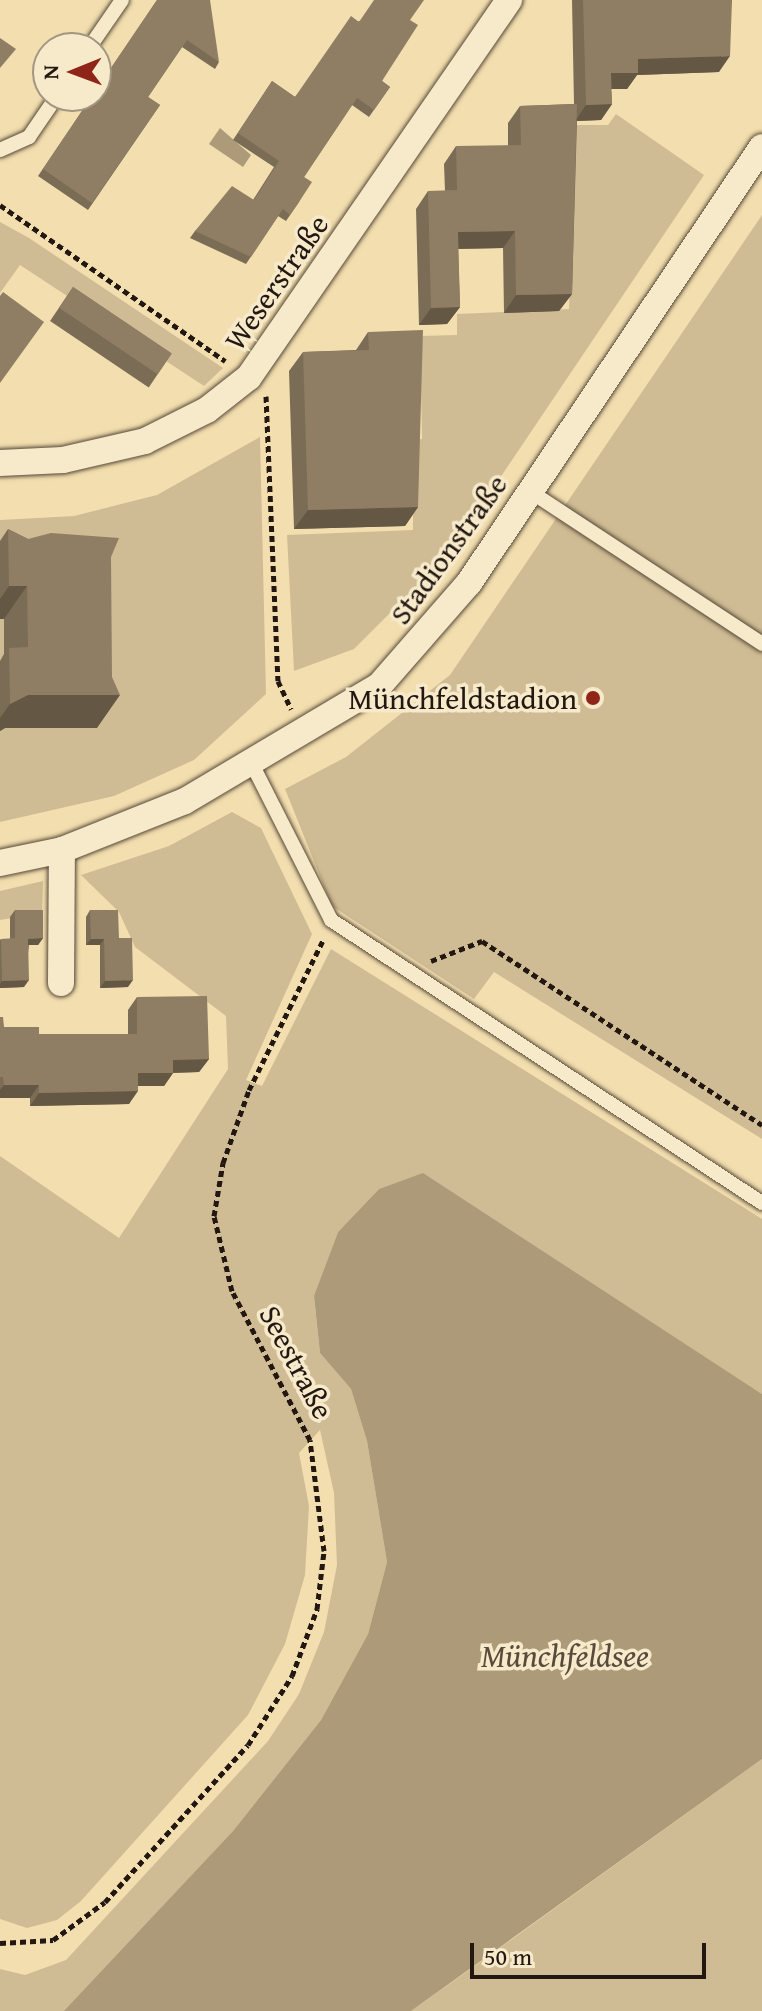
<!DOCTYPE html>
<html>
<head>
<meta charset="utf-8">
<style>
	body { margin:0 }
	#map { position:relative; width:762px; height:2011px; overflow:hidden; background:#f3deaf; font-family:"Gentium Book Plus",serif }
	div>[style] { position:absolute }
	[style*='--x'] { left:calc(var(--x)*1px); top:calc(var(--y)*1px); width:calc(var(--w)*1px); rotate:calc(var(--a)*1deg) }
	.green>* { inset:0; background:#cfbc94 }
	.water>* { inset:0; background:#ac9a79 }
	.path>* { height:5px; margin-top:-2.5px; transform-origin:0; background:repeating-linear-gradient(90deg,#221711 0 6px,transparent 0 10px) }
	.roads { filter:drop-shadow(0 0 2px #564938) drop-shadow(0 0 2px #564938) }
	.lane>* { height:14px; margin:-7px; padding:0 7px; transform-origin:7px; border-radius:7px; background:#f7eacb }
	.street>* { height:26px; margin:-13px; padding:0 13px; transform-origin:13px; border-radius:13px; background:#f7eacb }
	.wall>* { inset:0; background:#7b6c55; transform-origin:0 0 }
	.shaded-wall>* { inset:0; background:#645845 }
	.building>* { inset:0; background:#8f7e63; transform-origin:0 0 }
	.dots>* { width:22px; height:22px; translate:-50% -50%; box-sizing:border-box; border:4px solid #f7eacb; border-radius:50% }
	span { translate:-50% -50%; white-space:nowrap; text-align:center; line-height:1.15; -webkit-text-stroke:7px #f7eacb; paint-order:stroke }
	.street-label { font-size:30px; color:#221711 }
	.poi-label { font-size:30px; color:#221711 }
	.right { translate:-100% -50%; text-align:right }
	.water-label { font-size:32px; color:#594b3b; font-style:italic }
	.north { position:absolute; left:32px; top:32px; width:80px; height:80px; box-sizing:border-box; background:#f7eacb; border:2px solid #a29681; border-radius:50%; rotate:269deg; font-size:22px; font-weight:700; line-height:32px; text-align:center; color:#221711 }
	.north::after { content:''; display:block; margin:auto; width:28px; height:36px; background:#8f2418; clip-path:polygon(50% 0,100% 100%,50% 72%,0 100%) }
	.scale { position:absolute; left:470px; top:1943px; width:236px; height:36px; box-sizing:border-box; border:4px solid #221711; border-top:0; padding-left:10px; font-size:24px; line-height:28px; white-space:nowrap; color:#221711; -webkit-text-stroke:6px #f7eacb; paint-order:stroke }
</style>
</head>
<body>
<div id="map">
	<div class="green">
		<div style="clip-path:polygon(616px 114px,704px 175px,448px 555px,354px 649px,294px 671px,287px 535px,413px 530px,413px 440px,422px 439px,420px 336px,457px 335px,457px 314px,569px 309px,574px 125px,608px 125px)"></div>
		<div style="clip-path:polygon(762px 215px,762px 1139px,494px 972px,474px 999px,332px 906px,285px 789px,346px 757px,450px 675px)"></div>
		<div style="clip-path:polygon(0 222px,29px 238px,223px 368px,204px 386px,20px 265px,0 293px)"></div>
		<div style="clip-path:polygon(260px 437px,266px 694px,194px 760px,114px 796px,0 822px,0 520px,74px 516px,157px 495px)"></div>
		<div style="clip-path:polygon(232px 812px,261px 828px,312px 934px,246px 1080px,262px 1086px,331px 949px,762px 1219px,762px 1394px,423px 1174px,379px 1189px,338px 1232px,314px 1297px,320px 1353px,351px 1389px,367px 1441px,387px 1562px,368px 1634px,321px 1720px,233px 1831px,65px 2011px,0 2011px,0 1969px,25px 1975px,66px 1960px,268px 1741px,299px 1694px,324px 1632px,337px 1565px,334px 1493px,320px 1430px,299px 1453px,309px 1506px,305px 1575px,285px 1644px,248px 1715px,81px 1901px,57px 1920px,27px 1928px,0 1919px,0 1156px,119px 1238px,228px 1069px,226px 1016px,135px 947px,119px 912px,81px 875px,169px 846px)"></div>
		<div style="clip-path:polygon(43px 881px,42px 913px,0 920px,0 891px)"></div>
		<div style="clip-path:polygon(762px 1759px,762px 2011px,411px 2011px,462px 1975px)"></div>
	</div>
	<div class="water">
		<div style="clip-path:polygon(220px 128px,251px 155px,243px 167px,209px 144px)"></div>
		<div style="clip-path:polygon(423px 1173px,762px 1394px,762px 1759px,411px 2011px,64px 2011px,233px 1831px,321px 1720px,368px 1634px,387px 1562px,367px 1441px,351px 1389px,320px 1353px,314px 1296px,338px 1232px,379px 1189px)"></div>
	</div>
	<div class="path">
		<div style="--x:0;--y:205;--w:274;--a:34.7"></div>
		<div style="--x:266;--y:396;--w:285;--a:87.6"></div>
		<div style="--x:278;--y:681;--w:31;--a:65"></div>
		<div style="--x:431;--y:961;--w:55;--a:-21.4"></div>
		<div style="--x:482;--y:941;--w:335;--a:33.3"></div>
		<div style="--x:0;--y:1943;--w:53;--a:-3.2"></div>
		<div style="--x:53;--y:1940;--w:64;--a:-36.2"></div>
		<div style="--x:105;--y:1902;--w:212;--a:-47.7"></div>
		<div style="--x:248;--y:1745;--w:82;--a:-57.5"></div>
		<div style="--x:292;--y:1676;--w:72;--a:-69.5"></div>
		<div style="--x:317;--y:1609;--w:58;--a:-83.1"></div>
		<div style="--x:324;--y:1551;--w:112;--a:-97.2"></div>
		<div style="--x:310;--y:1440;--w:168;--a:-117.6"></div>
		<div style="--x:232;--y:1291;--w:77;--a:-103.5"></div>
		<div style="--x:214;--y:1216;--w:54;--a:-80.4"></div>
		<div style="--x:223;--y:1163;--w:77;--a:-70.4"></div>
		<div style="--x:249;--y:1090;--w:167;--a:-63.7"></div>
	</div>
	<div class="roads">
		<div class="lane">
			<div style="--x:89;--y:48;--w:58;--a:-55.5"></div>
			<div style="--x:0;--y:150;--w:32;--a:-24"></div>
			<div style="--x:29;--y:137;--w:50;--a:-55.7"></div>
			<div style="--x:531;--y:492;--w:277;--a:33.3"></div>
			<div style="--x:253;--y:766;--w:173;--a:63.1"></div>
			<div style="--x:331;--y:920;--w:516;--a:33.29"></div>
		</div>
		<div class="street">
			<div style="--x:0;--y:463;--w:63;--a:-2.7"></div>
			<div style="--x:63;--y:460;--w:84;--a:-13"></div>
			<div style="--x:145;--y:441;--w:69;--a:-26.6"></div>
			<div style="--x:207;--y:410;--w:53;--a:-38.2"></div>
			<div style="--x:249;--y:377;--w:458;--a:-55.4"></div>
			<div style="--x:0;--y:863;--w:63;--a:-11.8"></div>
			<div style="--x:62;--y:850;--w:132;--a:-21.7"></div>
			<div style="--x:185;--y:801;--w:226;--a:-30.7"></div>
			<div style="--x:379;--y:686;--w:137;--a:-48.9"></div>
			<div style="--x:469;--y:583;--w:525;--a:-56.1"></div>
			<div style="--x:61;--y:983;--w:133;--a:-89.6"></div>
		</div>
	</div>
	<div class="wall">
		<div style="clip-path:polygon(157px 0,219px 62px,215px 69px,182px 47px,148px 97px,160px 105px,88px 210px,38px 176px)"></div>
		<div style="clip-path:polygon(572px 0,732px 0,719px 72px,637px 75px,627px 89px,611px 89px,612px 104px,601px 120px,577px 121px,572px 294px,559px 311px,504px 313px,503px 248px,458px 249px,460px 307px,447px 324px,419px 325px,416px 209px,428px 191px,445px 191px,444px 164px,456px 146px,508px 146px,508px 123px,520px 106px,574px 104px)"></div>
		<div style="clip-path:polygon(410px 20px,382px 81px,390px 87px,369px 117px,352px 105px,304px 177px,299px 202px,286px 221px,278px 216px,246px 264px,190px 238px,195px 231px,253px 200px,274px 167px,233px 140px,272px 81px,295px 97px,359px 21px)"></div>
		<div style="left:73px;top:287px;width:119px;height:41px;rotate:34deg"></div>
		<div style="clip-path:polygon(368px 332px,418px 507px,405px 526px,294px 529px,289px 371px,303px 352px,356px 350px)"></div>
		<div style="clip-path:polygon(8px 529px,28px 539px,111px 557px,97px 728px,5px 728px,0 731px,0 661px,4px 654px,4px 619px,0 619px,0 541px)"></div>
		<div style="clip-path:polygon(15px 910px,43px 938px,38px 945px,29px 945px,24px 987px,0 988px,0 940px,1px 939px,10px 939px,10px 917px)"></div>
		<div style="clip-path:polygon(90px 910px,119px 938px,128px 987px,100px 988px,100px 945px,86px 945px,86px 917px)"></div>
		<div style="clip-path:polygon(137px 997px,209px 1059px,199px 1072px,173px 1073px,164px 1086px,138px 1086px,129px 1104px,30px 1106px,30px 1098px,0 1098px,0 1017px,4px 1027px,39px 1034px,128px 1034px,128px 1010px)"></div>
	</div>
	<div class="shaded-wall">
		<div style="clip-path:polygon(730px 56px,719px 72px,637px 75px,627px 89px,600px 89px,611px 73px,638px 59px)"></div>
		<div style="clip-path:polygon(612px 104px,601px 120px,575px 121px,586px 105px)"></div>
		<div style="clip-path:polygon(515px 231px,503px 248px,446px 249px,458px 232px)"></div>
		<div style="clip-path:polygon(572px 294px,559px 311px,504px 313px,516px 295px)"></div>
		<div style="clip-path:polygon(460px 307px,447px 324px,419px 325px,431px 308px)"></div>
		<div style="clip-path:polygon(418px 507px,405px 526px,294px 529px,308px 510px)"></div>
		<div style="clip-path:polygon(9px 586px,27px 586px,4px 619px,0 619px,0 599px)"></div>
		<div style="clip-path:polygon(28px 695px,120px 695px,97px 728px,5px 728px,0 731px,0 718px,10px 704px)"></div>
		<div style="clip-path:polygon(43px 938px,38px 945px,24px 945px,28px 939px)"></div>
		<div style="clip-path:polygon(91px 939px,104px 939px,100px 945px,86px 945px)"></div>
		<div style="clip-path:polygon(29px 980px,24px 987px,0 988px,0 984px,2px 981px)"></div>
		<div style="clip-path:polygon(133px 980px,128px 987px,100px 988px,105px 981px)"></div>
		<div style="clip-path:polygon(209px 1059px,199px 1072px,164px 1073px,173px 1060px)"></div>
		<div style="clip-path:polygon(138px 1073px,173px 1073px,164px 1086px,129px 1086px)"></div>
		<div style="clip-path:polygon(4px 1085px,39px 1085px,30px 1098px,0 1098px,0 1090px)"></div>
		<div style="clip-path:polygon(138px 1091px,129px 1104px,30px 1106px,39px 1093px)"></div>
	</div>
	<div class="building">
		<div style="clip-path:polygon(157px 0,210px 0,219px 62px,187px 40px,148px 97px,160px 105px,92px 203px,43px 169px,92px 96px,96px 96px,96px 90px)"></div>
		<div style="clip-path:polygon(374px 0,424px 0,410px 20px,418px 25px,382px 81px,390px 87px,374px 110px,357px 98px,304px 177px,312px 182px,299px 202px,290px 215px,283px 209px,251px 257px,195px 231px,232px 186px,254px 200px,279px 161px,238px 133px,272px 81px,295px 97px,351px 16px,359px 22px)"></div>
		<div style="clip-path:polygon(583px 0,732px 0,730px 56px,638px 59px,638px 73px,611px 73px,612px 104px,586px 105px)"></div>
		<div style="clip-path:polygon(0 38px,16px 49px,0 68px)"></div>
		<div style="clip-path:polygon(577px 104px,572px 294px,516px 295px,515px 231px,458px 232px,460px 307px,431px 308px,428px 191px,457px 190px,456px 146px,521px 145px,520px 106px)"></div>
		<div style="left:73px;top:287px;width:119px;height:25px;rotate:34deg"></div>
		<div style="clip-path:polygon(3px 292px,44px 322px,0 383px,0 296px)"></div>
		<div style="clip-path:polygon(423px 330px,418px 507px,308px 510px,303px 352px,369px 350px,368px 332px)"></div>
		<div style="clip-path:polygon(8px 529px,28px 539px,51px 533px,119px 538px,111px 557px,112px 677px,120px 695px,28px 695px,10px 704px,9px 648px,28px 647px,27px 586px,9px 586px)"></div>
		<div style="clip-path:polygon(15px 910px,43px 910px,43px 938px,28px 939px,29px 980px,2px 981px,1px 939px,15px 938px)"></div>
		<div style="clip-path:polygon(90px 910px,118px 910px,119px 938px,132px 938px,133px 980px,105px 981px,104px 939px,91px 939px)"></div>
		<div style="clip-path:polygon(207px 996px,209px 1059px,173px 1060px,173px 1073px,138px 1073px,138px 1091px,39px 1093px,39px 1085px,4px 1085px,3px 1077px,0 1077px,0 1017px,3px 1017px,4px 1027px,39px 1027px,39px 1034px,137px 1034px,137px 997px)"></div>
	</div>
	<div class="dots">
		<div style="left:593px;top:698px;background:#8f2418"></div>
	</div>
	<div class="street-label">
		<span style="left:276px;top:282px;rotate:-55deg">Weserstraße</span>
		<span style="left:448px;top:549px;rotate:-54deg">Stadionstraße</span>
		<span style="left:297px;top:1362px;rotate:62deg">Seestraße</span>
	</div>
	<div class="poi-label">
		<span class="right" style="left:577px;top:698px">Münchfeldstadion</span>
	</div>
	<div class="water-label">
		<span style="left:565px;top:1656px">Münchfeldsee</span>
	</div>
	<div class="north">N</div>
	<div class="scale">50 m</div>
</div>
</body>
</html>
